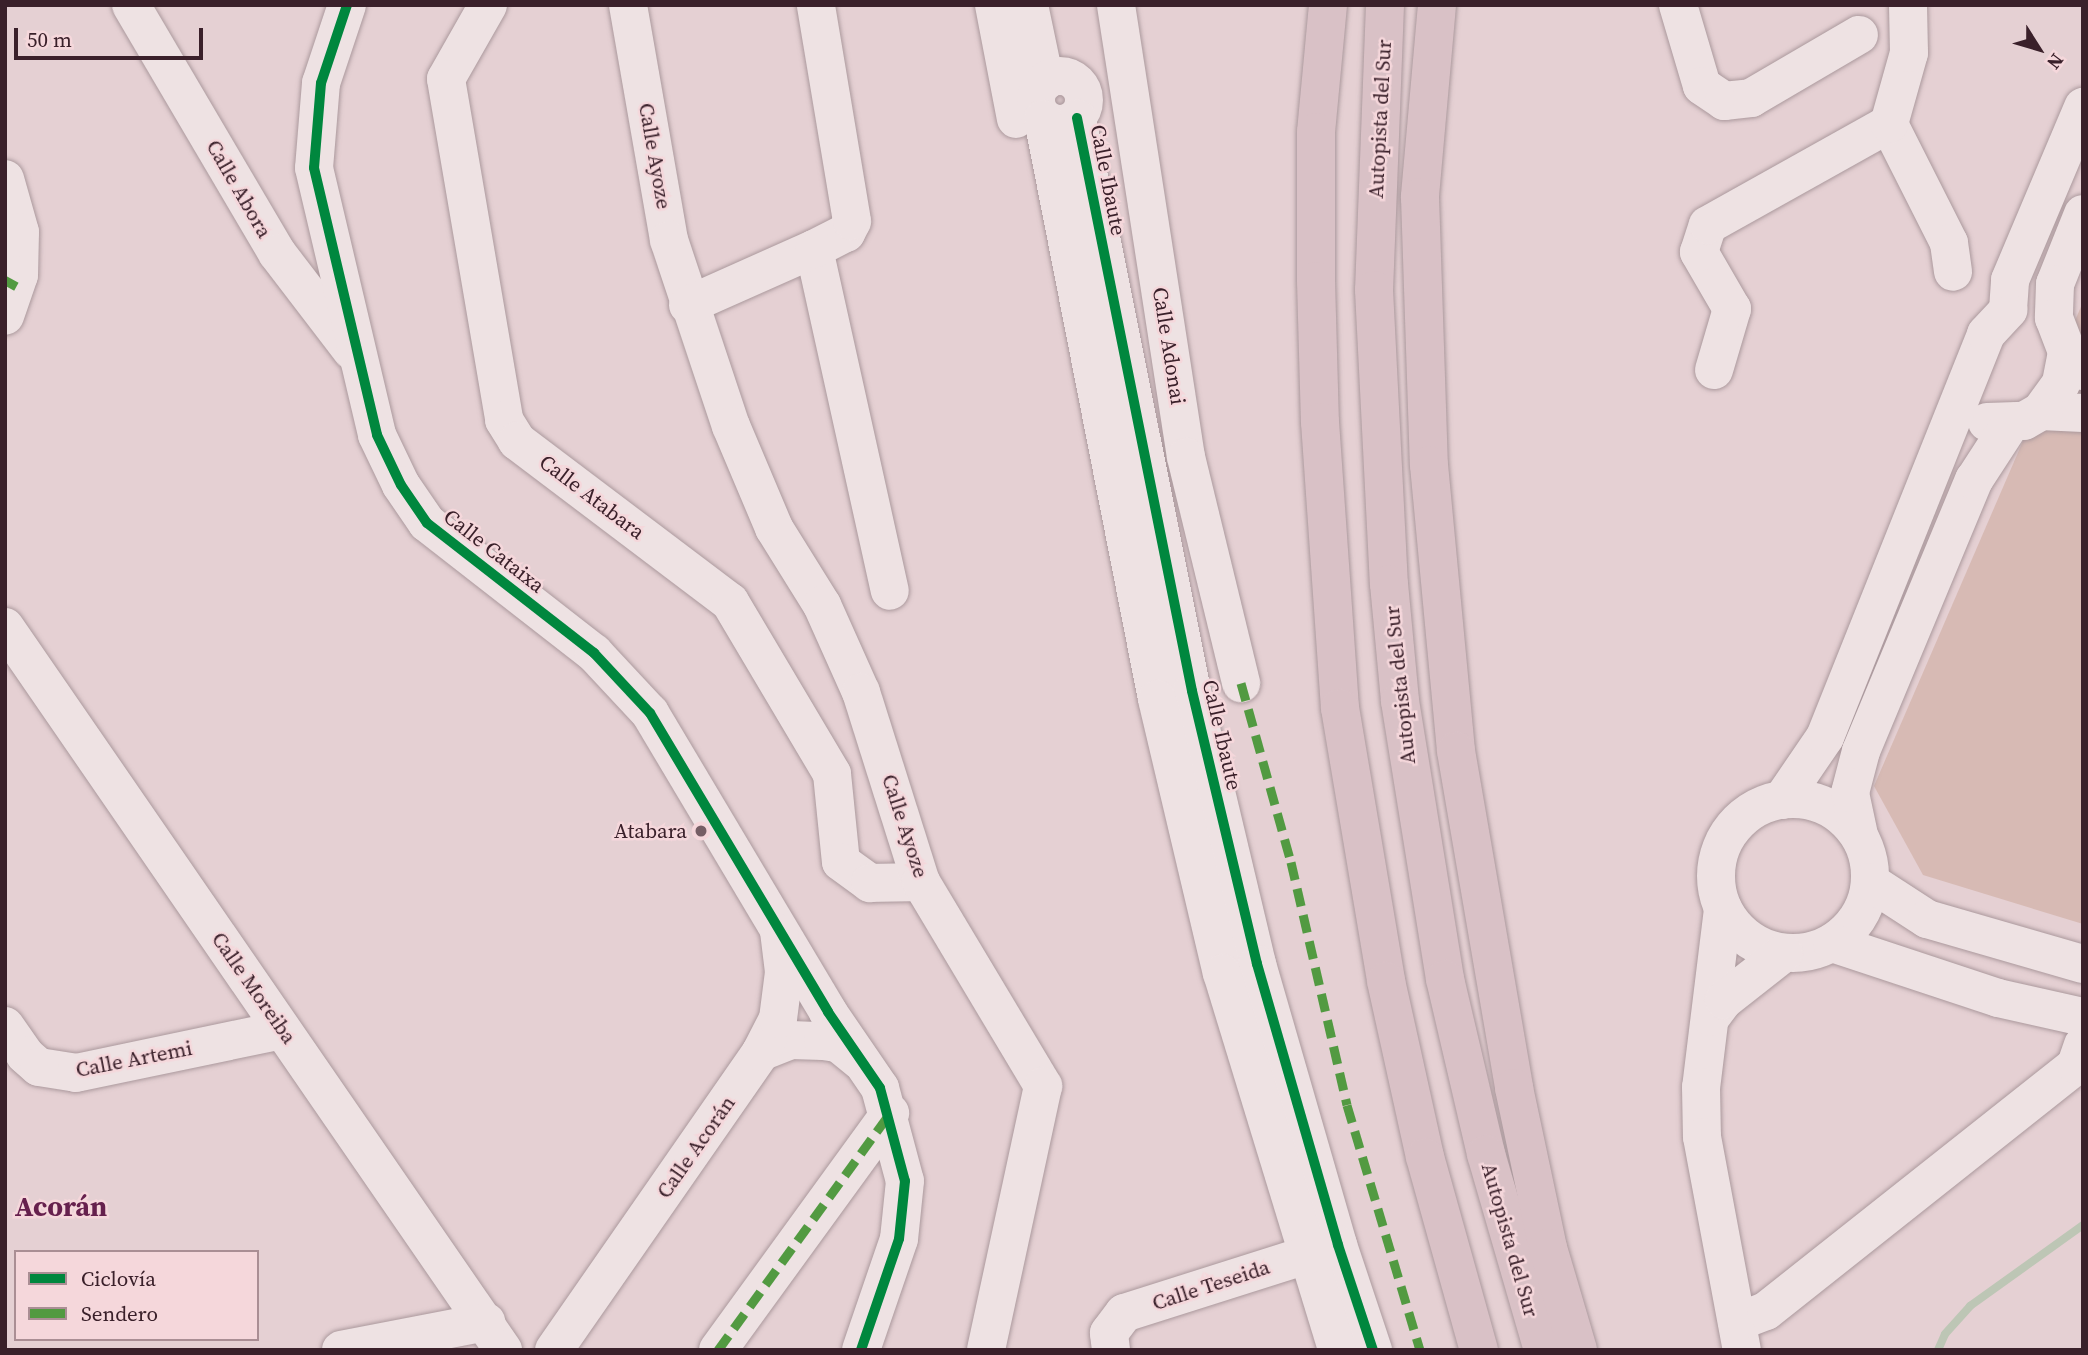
<!DOCTYPE html>
<html>
<head>
<meta charset="utf-8">
<style>
	body { margin:0 }
	#map { position:relative; width:2088px; height:1355px; overflow:hidden; background:#e5d0d3; font-family:"Source Serif 4",serif }
	div>[style] { position:absolute }
	[style*='--x'] { left:calc(var(--x)*1px); top:calc(var(--y)*1px); width:calc(var(--w)*1px); rotate:calc(var(--a)*1deg) }
	.green>* { inset:0; background:#d7bab4 }
	.stream>* { height:8px; margin:-4px; padding:0 4px; transform-origin:4px; border-radius:4px; background:#bdc6b5 }
	.roads { filter:drop-shadow(0 0 2px #ab999d) drop-shadow(0 0 2px #ab999d) }
	.minor>* { height:38px; margin:-19px; padding:0 19px; transform-origin:19px; border-radius:19px; background:#eee2e3 }
	.minor>.ring { margin:-19px; padding:0; box-sizing:content-box; background:none; border:38px solid #eee2e3; border-radius:50% }
	.highway>* { height:38px; margin:-19px; padding:0 19px; transform-origin:19px; border-radius:19px; background:#d9c1c6 }
	.quiet>* { height:9px; margin-top:-4.5px; transform-origin:0; background:repeating-linear-gradient(90deg,#529a41 0 18px,transparent 0 27px) }
	.cycleway>* { height:10px; margin:-5px; padding:0 5px; transform-origin:5px; border-radius:5px; background:#00873e }
	.dots>* { width:19px; height:19px; translate:-50% -50%; box-sizing:border-box; border:4px solid #f5d7db; border-radius:50% }
	span { translate:-50% -50%; white-space:nowrap; text-align:center; line-height:1.15; -webkit-text-stroke:5px #f5d7db; paint-order:stroke }
	.street-label { font-size:21px; color:#3a202a }
	.poi-label { font-size:21px; color:#3a202a }
	.right { translate:-100% -50%; text-align:right }
	.district-label { font-size:28px; color:#66204d; font-weight:700 }
	.frame { position:absolute; inset:0; border:7px solid #3a202a; pointer-events:none }
	.legend { position:absolute; left:14px; top:1250px; width:245px; height:91px; box-sizing:border-box; background:#f5d7db; border:2px solid #aa8e94; margin:0; padding:9px 12px; list-style:none; font-size:21px; color:#3a202a }
	.legend li { display:flex; align-items:center; gap:14px; height:35px }
	.legend b { width:35px; border:2px solid #aa8e94 }
	.north { position:absolute; left:2004px; top:14px; width:70px; height:70px; -webkit-text-stroke:5px #f5d7db; paint-order:stroke; rotate:127deg; font-size:19px; font-weight:700; line-height:28px; text-align:center; color:#3a202a }
	.north::after { content:''; display:block; margin:auto; width:24px; height:32px; background:#3a202a; clip-path:polygon(50% 0,100% 100%,50% 72%,0 100%) }
	.scale { position:absolute; left:14px; top:28px; width:189px; height:32px; box-sizing:border-box; border:4px solid #3a202a; border-top:0; padding-left:9px; font-size:21px; line-height:24px; white-space:nowrap; color:#3a202a; -webkit-text-stroke:5px #f5d7db; paint-order:stroke }
</style>
</head>
<body>
<div id="map">
	<div class="green">
		<div style="clip-path:polygon(2083px 302px,2083px 924px,1923px 875px,1874px 786px)"></div>
	</div>
	<div class="stream">
		<div style="--x:1938;--y:1350;--w:17;--a:-66"></div>
		<div style="--x:1945;--y:1334;--w:38;--a:-48"></div>
		<div style="--x:1970;--y:1306;--w:139;--a:-35.6"></div>
	</div>
	<div class="roads">
		<div class="minor">
			<div style="--x:131;--y:5;--w:288;--a:59.5"></div>
			<div style="--x:277;--y:253;--w:123;--a:52.6"></div>
			<div style="--x:347;--y:5;--w:82;--a:108.4"></div>
			<div style="--x:321;--y:83;--w:85;--a:94.7"></div>
			<div style="--x:314;--y:168;--w:274;--a:76.7"></div>
			<div style="--x:377;--y:435;--w:55;--a:64.4"></div>
			<div style="--x:401;--y:485;--w:46;--a:55.6"></div>
			<div style="--x:427;--y:523;--w:212;--a:37.9"></div>
			<div style="--x:594;--y:653;--w:82;--a:47"></div>
			<div style="--x:650;--y:713;--w:348;--a:59.2"></div>
			<div style="--x:828;--y:1012;--w:92;--a:55.6"></div>
			<div style="--x:880;--y:1088;--w:96;--a:75"></div>
			<div style="--x:905;--y:1181;--w:58;--a:95.9"></div>
			<div style="--x:899;--y:1239;--w:117;--a:108.9"></div>
			<div style="--x:488;--y:5;--w:85;--a:119.6"></div>
			<div style="--x:446;--y:79;--w:346;--a:80.3"></div>
			<div style="--x:504;--y:420;--w:25;--a:58"></div>
			<div style="--x:517;--y:441;--w:267;--a:37.1"></div>
			<div style="--x:730;--y:602;--w:200;--a:59.3"></div>
			<div style="--x:832;--y:774;--w:88;--a:84.2"></div>
			<div style="--x:841;--y:862;--w:36;--a:36"></div>
			<div style="--x:870;--y:883;--w:51;--a:-1.1"></div>
			<div style="--x:628;--y:5;--w:239;--a:80.1"></div>
			<div style="--x:669;--y:240;--w:196;--a:71.6"></div>
			<div style="--x:731;--y:426;--w:111;--a:67.1"></div>
			<div style="--x:774;--y:528;--w:91;--a:58.1"></div>
			<div style="--x:822;--y:605;--w:95;--a:65.9"></div>
			<div style="--x:861;--y:692;--w:199;--a:72.5"></div>
			<div style="--x:921;--y:882;--w:238;--a:59.1"></div>
			<div style="--x:1043;--y:1086;--w:270;--a:102.2"></div>
			<div style="--x:994;--y:5;--w:116;--a:79.1"></div>
			<div style="--x:1029;--y:5;--w:78;--a:78.1"></div>
			<div style="--x:1116;--y:5;--w:457;--a:81.2"></div>
			<div style="--x:1186;--y:457;--w:233;--a:76.3"></div>
			<div style="--x:1678;--y:5;--w:84;--a:73.5"></div>
			<div style="--x:1702;--y:86;--w:27;--a:34"></div>
			<div style="--x:1724;--y:101;--w:27;--a:-6"></div>
			<div style="--x:1751;--y:98;--w:125;--a:-30.3"></div>
			<div class="ring" style="left:1036px;top:76px;width:10px;height:10px"></div>
			<div style="--x:1077;--y:118;--w:584;--a:78.65"></div>
			<div style="--x:1192;--y:691;--w:281;--a:76.6"></div>
			<div style="--x:1257;--y:964;--w:292;--a:73.9"></div>
			<div style="--x:1338;--y:1245;--w:111;--a:71.6"></div>
			<div style="--x:1043;--y:119;--w:591;--a:78.88"></div>
			<div style="--x:1157;--y:699;--w:282;--a:76.7"></div>
			<div style="--x:1222;--y:973;--w:394;--a:73"></div>
			<div style="--x:1889;--y:124;--w:133;--a:63.2"></div>
			<div style="--x:1949;--y:243;--w:29;--a:82"></div>
			<div style="--x:5;--y:179;--w:55;--a:74.2"></div>
			<div style="--x:20;--y:232;--w:43;--a:91.3"></div>
			<div style="--x:19;--y:275;--w:43;--a:108.9"></div>
			<div style="--x:2083;--y:214;--w:75;--a:111.8"></div>
			<div style="--x:2055;--y:284;--w:34;--a:92"></div>
			<div style="--x:2054;--y:318;--w:36;--a:69"></div>
			<div style="--x:2067;--y:352;--w:25;--a:50"></div>
			<div style="--x:814;--y:249;--w:350;--a:77.5"></div>
			<div style="--x:688;--y:305;--w:138;--a:-24"></div>
			<div style="--x:814;--y:249;--w:36;--a:-27"></div>
			<div style="--x:846;--y:233;--w:13;--a:-63"></div>
			<div style="--x:852;--y:221;--w:219;--a:-99.5"></div>
			<div style="--x:1714;--y:370;--w:64;--a:-73.6"></div>
			<div style="--x:1732;--y:309;--w:66;--a:-120.1"></div>
			<div style="--x:1699;--y:252;--w:28;--a:-72"></div>
			<div style="--x:1708;--y:225;--w:207;--a:-29.2"></div>
			<div style="--x:1889;--y:124;--w:74;--a:-74.3"></div>
			<div style="--x:1909;--y:53;--w:48;--a:-91.2"></div>
			<div style="--x:2041;--y:411;--w:42;--a:2.7"></div>
			<div style="--x:1987;--y:422;--w:37;--a:-2"></div>
			<div style="--x:2024;--y:421;--w:20;--a:-30"></div>
			<div style="--x:2041;--y:411;--w:34;--a:-54"></div>
			<div style="--x:2061;--y:383;--w:32;--a:-79"></div>
			<div style="--x:5;--y:627;--w:878;--a:55.44"></div>
			<div class="ring" style="left:1716px;top:799px;width:116px;height:116px"></div>
			<div style="--x:1782;--y:800;--w:76;--a:-55.7"></div>
			<div style="--x:1825;--y:737;--w:434;--a:-68.2"></div>
			<div style="--x:1986;--y:334;--w:33;--a:-47"></div>
			<div style="--x:2008;--y:310;--w:30;--a:-86"></div>
			<div style="--x:2010;--y:280;--w:188;--a:-67.1"></div>
			<div style="--x:1859;--y:835;--w:43;--a:-102.1"></div>
			<div style="--x:1850;--y:793;--w:43;--a:-75.3"></div>
			<div style="--x:1861;--y:751;--w:294;--a:-67.4"></div>
			<div style="--x:1974;--y:480;--w:68;--a:-57"></div>
			<div style="--x:1870;--y:882;--w:68;--a:33"></div>
			<div style="--x:1927;--y:919;--w:162;--a:16.1"></div>
			<div style="--x:1723;--y:909;--w:179;--a:97"></div>
			<div style="--x:1701;--y:1087;--w:50;--a:88.9"></div>
			<div style="--x:1702;--y:1137;--w:217;--a:79.4"></div>
			<div style="--x:1832;--y:943;--w:175;--a:18.3"></div>
			<div style="--x:1998;--y:998;--w:87;--a:12.6"></div>
			<div style="--x:1711;--y:1017;--w:21;--a:-53"></div>
			<div style="--x:1724;--y:1000;--w:76;--a:-38.1"></div>
			<div style="--x:5;--y:1026;--w:35;--a:55"></div>
			<div style="--x:25;--y:1055;--w:18;--a:41"></div>
			<div style="--x:39;--y:1067;--w:37;--a:9"></div>
			<div style="--x:76;--y:1073;--w:210;--a:-11.8"></div>
			<div style="--x:761;--y:1052;--w:32;--a:-22"></div>
			<div style="--x:791;--y:1040;--w:32;--a:2"></div>
			<div style="--x:823;--y:1041;--w:15;--a:8"></div>
			<div style="--x:838;--y:1043;--w:28;--a:39"></div>
			<div style="--x:1737;--y:1322;--w:31;--a:-21"></div>
			<div style="--x:1766;--y:1311;--w:396;--a:-38.4"></div>
			<div style="--x:2076;--y:1065;--w:21;--a:-71"></div>
			<div style="--x:341;--y:1350;--w:148;--a:-10.9"></div>
			<div style="--x:554;--y:1350;--w:363;--a:-55.2"></div>
			<div style="--x:761;--y:1052;--w:37;--a:-63"></div>
			<div style="--x:778;--y:1019;--w:47;--a:-82.7"></div>
			<div style="--x:784;--y:972;--w:39;--a:-97"></div>
			<div style="--x:718;--y:1350;--w:293;--a:-54"></div>
			<div style="--x:1111;--y:1350;--w:17;--a:-97"></div>
			<div style="--x:1109;--y:1333;--w:25;--a:-53"></div>
			<div style="--x:1124;--y:1313;--w:215;--a:-17.6"></div>
		</div>
		<div class="highway">
			<div style="--x:1328;--y:5;--w:128;--a:95.4"></div>
			<div style="--x:1316;--y:132;--w:149;--a:90"></div>
			<div style="--x:1316;--y:281;--w:141;--a:88.4"></div>
			<div style="--x:1320;--y:422;--w:287;--a:86"></div>
			<div style="--x:1340;--y:708;--w:277;--a:80.4"></div>
			<div style="--x:1386;--y:981;--w:180;--a:77.5"></div>
			<div style="--x:1425;--y:1157;--w:200;--a:74.4"></div>
			<div style="--x:1385;--y:5;--w:285;--a:92.2"></div>
			<div style="--x:1374;--y:290;--w:294;--a:87.1"></div>
			<div style="--x:1389;--y:584;--w:118;--a:84.6"></div>
			<div style="--x:1400;--y:701;--w:282;--a:80.8"></div>
			<div style="--x:1445;--y:979;--w:180;--a:76.8"></div>
			<div style="--x:1486;--y:1154;--w:204;--a:73.8"></div>
			<div style="--x:1437;--y:5;--w:193;--a:95.1"></div>
			<div style="--x:1420;--y:197;--w:268;--a:88.1"></div>
			<div style="--x:1429;--y:465;--w:287;--a:84.6"></div>
			<div style="--x:1456;--y:751;--w:342;--a:80.2"></div>
			<div style="--x:1514;--y:1088;--w:164;--a:78"></div>
			<div style="--x:1548;--y:1248;--w:106;--a:73.6"></div>
		</div>
	</div>
	<div class="quiet">
		<div style="--x:5;--y:280;--w:13;--a:29"></div>
		<div style="--x:1241;--y:683;--w:186;--a:74.4"></div>
		<div style="--x:1291;--y:862;--w:249;--a:77"></div>
		<div style="--x:1347;--y:1105;--w:256;--a:73.4"></div>
		<div style="--x:718;--y:1350;--w:293;--a:-54"></div>
	</div>
	<div class="cycleway">
		<div style="--x:347;--y:5;--w:82;--a:108.4"></div>
		<div style="--x:321;--y:83;--w:85;--a:94.7"></div>
		<div style="--x:314;--y:168;--w:274;--a:76.7"></div>
		<div style="--x:377;--y:435;--w:55;--a:64.4"></div>
		<div style="--x:401;--y:485;--w:46;--a:55.6"></div>
		<div style="--x:427;--y:523;--w:212;--a:37.9"></div>
		<div style="--x:594;--y:653;--w:82;--a:47"></div>
		<div style="--x:650;--y:713;--w:348;--a:59.2"></div>
		<div style="--x:828;--y:1012;--w:92;--a:55.6"></div>
		<div style="--x:880;--y:1088;--w:96;--a:75"></div>
		<div style="--x:905;--y:1181;--w:58;--a:95.9"></div>
		<div style="--x:899;--y:1239;--w:117;--a:108.9"></div>
		<div style="--x:1077;--y:118;--w:584;--a:78.65"></div>
		<div style="--x:1192;--y:691;--w:281;--a:76.6"></div>
		<div style="--x:1257;--y:964;--w:292;--a:73.9"></div>
		<div style="--x:1338;--y:1245;--w:111;--a:71.6"></div>
	</div>
	<div class="dots">
		<div style="left:701px;top:831px;background:#765e65"></div>
	</div>
	<div class="street-label">
		<span style="left:1380px;top:119px;rotate:-87deg">Autopista del Sur</span>
		<span style="left:655px;top:156px;rotate:80deg">Calle Ayoze</span>
		<span style="left:1108px;top:180px;rotate:79deg">Calle Ibaute</span>
		<span style="left:239px;top:189px;rotate:60deg">Calle Abora</span>
		<span style="left:1169px;top:346px;rotate:81deg">Calle Adonai</span>
		<span style="left:592px;top:497px;rotate:37deg">Calle Atabara</span>
		<span style="left:494px;top:551px;rotate:38deg">Calle Cataixa</span>
		<span style="left:1400px;top:685px;rotate:-96deg">Autopista del Sur</span>
		<span style="left:1222px;top:735px;rotate:77deg">Calle Ibaute</span>
		<span style="left:905px;top:826px;rotate:72deg">Calle Ayoze</span>
		<span style="left:254px;top:988px;rotate:55deg">Calle Moreiba</span>
		<span style="left:134px;top:1059px;rotate:-11deg">Calle Artemi</span>
		<span style="left:696px;top:1147px;rotate:-55deg">Calle Acorán</span>
		<span style="left:1510px;top:1240px;rotate:74deg">Autopista del Sur</span>
		<span style="left:1211px;top:1285px;rotate:-18deg">Calle Teseida</span>
	</div>
	<div class="poi-label">
		<span class="right" style="left:687px;top:831px">Atabara</span>
	</div>
	<div class="district-label">
		<span style="left:61px;top:1206px">Acorán</span>
	</div>
	<div class="frame"></div>
	<ul class="legend">
	<li><b style="height:9px;background:#00873e"></b>Ciclovía</li>
	<li><b style="height:9px;background:#529a41"></b>Sendero</li>
	</ul>
	<div class="north">N</div>
	<div class="scale">50 m</div>
</div>
</body>
</html>
